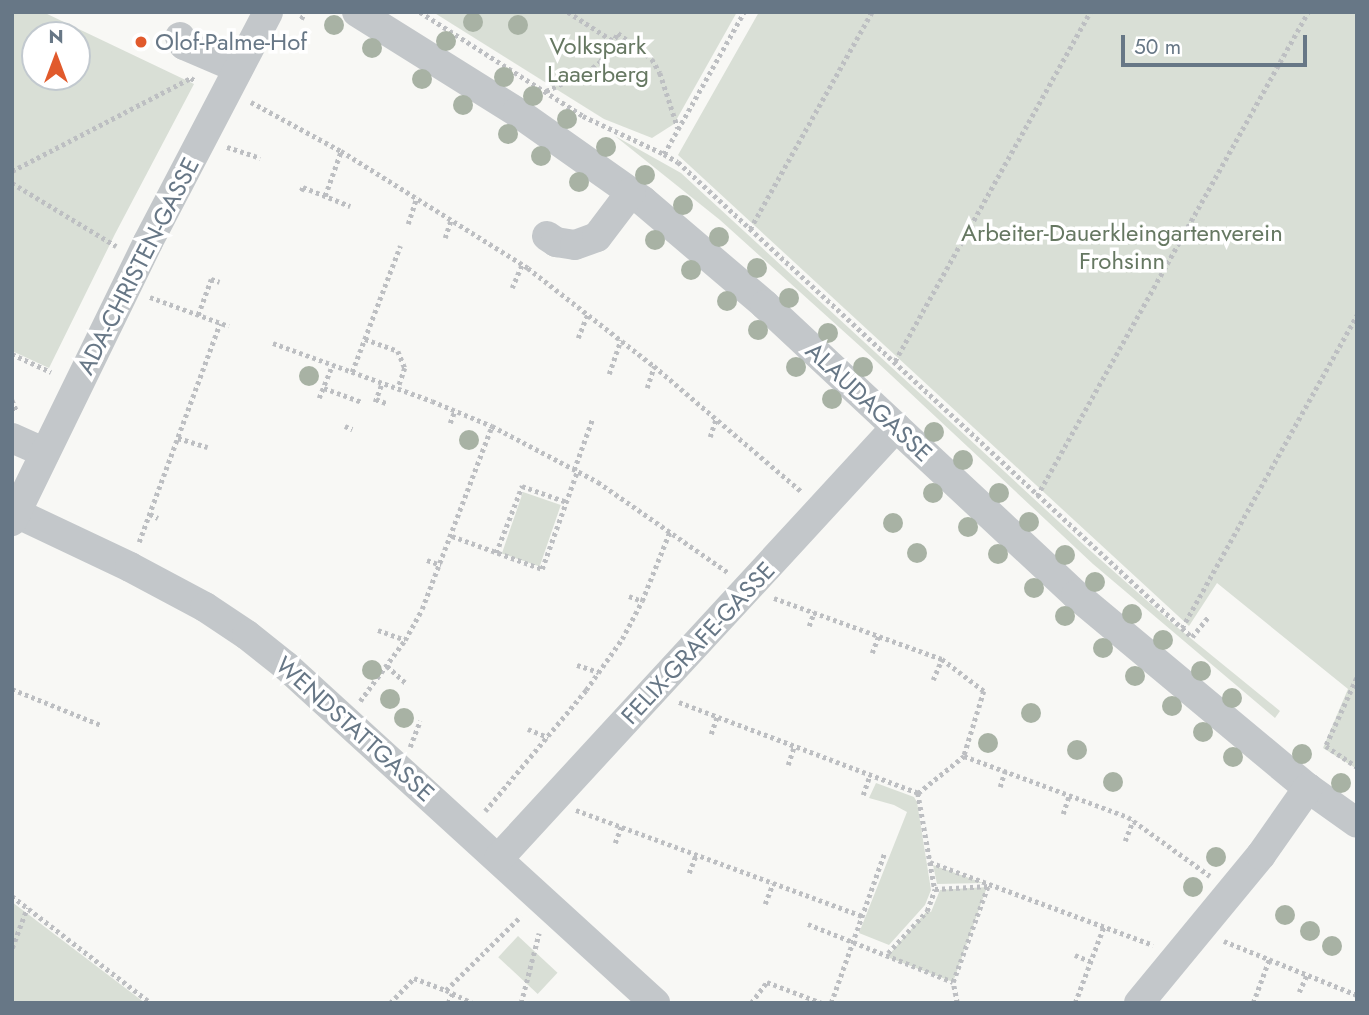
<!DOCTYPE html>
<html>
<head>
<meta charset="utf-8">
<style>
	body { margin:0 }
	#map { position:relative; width:1369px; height:1015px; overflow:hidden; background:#f8f8f5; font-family:Jost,sans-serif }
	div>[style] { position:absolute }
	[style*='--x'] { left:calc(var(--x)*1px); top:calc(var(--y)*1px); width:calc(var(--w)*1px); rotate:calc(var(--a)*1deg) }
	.green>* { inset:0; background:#d9dfd6; transform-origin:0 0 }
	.path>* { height:4.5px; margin-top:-2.25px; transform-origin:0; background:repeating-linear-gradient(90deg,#bdbfc2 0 3.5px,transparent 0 7px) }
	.minor>* { height:30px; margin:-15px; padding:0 15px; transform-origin:15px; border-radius:15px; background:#c3c7ca }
	.trees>* { width:20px; height:20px; margin:-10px; border-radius:50%; background:#a8b2a4 }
	.dots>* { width:19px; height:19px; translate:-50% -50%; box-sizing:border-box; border:4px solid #fff; border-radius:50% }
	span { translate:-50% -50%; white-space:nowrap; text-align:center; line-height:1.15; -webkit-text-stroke:7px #fff; paint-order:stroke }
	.poi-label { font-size:24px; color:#677786 }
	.left { translate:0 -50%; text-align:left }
	.park-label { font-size:24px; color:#667862 }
	.street-label { font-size:24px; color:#677786 }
	.frame { position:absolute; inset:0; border:14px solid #677786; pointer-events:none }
	.north { position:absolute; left:21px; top:21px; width:70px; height:70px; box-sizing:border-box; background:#fff; border:2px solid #c2c9cf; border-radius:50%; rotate:0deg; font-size:19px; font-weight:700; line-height:28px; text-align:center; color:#677786 }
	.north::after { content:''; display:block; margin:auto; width:24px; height:32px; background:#e15a2c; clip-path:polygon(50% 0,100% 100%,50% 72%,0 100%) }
	.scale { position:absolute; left:1121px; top:35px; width:186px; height:32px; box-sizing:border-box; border:4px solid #677786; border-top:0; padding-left:9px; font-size:21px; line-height:24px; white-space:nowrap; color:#677786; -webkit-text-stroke:5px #fff; paint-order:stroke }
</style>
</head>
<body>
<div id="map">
	<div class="green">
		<div style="clip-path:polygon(evenodd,12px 12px,43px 12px,194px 84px,115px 234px,49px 368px,12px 351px,12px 12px,35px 35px,77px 35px,77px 77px,35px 77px,35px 35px)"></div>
		<div style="clip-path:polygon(433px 12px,737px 12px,674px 124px,652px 138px,604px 119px)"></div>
		<div style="clip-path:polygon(759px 12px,1357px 12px,1357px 769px,1323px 748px,1348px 689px,1217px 583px,1189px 626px,678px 155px)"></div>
		<div style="clip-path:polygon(615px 136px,681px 173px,1084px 545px,1172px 623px,1280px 711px,1275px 718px,1093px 564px,861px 347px,720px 220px)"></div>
		<div style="left:523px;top:492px;width:40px;height:65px;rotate:19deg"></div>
		<div style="clip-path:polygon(876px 783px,914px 797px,917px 802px,931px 890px,925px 905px,889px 945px,859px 933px,907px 812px,894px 805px,869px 798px)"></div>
		<div style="clip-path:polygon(933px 865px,983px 883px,937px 884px)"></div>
		<div style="clip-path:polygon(987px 887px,953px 982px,887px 957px,927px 911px,931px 912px,940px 890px)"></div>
		<div style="clip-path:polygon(12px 902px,145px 1003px,12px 1003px)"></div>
		<div style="left:518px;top:936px;width:54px;height:29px;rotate:43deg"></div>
	</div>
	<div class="path">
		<div style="--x:420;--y:12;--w:193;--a:32.5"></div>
		<div style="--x:583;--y:116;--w:89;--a:25.1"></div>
		<div style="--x:664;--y:154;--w:163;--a:-60.6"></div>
		<div style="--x:568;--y:12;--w:54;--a:32.8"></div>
		<div style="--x:301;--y:19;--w:8;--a:-60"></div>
		<div style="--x:546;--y:91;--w:45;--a:-24.9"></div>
		<div style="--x:587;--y:72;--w:16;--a:-38"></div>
		<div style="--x:600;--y:62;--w:34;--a:-58"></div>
		<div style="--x:618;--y:33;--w:43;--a:37.4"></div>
		<div style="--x:652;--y:59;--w:16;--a:60"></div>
		<div style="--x:660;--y:73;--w:58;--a:71.9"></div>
		<div style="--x:251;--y:102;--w:102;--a:28.6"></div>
		<div style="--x:341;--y:151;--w:221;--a:32"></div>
		<div style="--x:528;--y:268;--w:160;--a:37.9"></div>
		<div style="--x:654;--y:366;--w:194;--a:40.4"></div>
		<div style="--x:227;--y:147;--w:35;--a:18"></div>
		<div style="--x:664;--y:154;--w:16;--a:30"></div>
		<div style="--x:678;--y:162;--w:686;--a:42.76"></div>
		<div style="--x:1182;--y:628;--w:359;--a:-60.8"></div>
		<div style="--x:12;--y:171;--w:202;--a:-27.5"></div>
		<div style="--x:191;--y:78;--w:4;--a:34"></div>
		<div style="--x:12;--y:183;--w:122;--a:31.2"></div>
		<div style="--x:301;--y:191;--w:4;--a:-63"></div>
		<div style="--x:303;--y:187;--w:51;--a:22"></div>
		<div style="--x:325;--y:196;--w:48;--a:-70.4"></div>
		<div style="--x:408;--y:224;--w:28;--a:-72"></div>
		<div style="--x:750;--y:229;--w:249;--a:-60.7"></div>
		<div style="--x:445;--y:238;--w:20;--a:-72"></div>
		<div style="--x:512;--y:288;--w:26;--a:-67"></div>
		<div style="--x:150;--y:297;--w:84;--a:20.2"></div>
		<div style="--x:198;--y:315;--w:38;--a:-70"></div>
		<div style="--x:211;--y:279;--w:9;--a:18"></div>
		<div style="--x:578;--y:338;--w:27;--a:-68"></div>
		<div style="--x:365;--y:339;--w:35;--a:20"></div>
		<div style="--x:398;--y:351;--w:18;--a:68"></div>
		<div style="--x:405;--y:368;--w:21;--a:109"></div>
		<div style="--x:273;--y:343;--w:169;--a:20"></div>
		<div style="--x:432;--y:401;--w:65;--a:22.6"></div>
		<div style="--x:492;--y:426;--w:120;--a:27.8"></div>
		<div style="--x:598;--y:482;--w:160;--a:34.8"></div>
		<div style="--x:12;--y:354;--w:43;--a:24.8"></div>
		<div style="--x:895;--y:361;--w:400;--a:-60.8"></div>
		<div style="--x:352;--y:372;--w:135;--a:-69.1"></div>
		<div style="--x:609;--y:374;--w:36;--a:-71"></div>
		<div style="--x:324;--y:388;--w:40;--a:20.2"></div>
		<div style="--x:647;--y:388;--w:23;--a:-72"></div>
		<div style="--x:319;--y:398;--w:35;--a:-68"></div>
		<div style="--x:376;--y:399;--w:11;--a:22"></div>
		<div style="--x:12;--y:400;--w:13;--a:67"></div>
		<div style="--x:375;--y:402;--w:20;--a:-70"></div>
		<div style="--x:450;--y:423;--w:14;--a:-69"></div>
		<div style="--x:345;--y:426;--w:8;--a:23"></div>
		<div style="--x:710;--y:437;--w:20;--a:-72"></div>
		<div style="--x:178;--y:438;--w:31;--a:17"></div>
		<div style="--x:574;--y:470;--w:53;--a:-70.2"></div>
		<div style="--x:1037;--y:496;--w:555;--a:-60.75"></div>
		<div style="--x:150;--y:514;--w:9;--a:27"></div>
		<div style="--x:452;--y:536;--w:96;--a:20.1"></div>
		<div style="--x:542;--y:569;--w:103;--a:-70.2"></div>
		<div style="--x:139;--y:542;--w:233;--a:-69.7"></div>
		<div style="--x:496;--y:553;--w:72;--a:-68.8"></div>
		<div style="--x:522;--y:486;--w:48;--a:19.6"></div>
		<div style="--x:427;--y:560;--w:15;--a:20"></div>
		<div style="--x:629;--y:596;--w:14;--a:21"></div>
		<div style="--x:774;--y:598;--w:179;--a:20"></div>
		<div style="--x:942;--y:659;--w:53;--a:37.3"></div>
		<div style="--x:984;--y:691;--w:68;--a:107.1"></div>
		<div style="--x:964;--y:756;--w:175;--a:20.4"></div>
		<div style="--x:1128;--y:817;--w:101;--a:35.7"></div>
		<div style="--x:809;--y:626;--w:15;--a:-70"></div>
		<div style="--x:1182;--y:628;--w:13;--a:42"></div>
		<div style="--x:1192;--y:637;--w:27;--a:-51"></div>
		<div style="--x:378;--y:630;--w:29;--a:20"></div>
		<div style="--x:872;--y:653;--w:19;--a:-69"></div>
		<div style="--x:577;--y:665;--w:23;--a:18"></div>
		<div style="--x:387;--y:666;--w:25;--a:42"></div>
		<div style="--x:1357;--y:678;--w:75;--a:114.5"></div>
		<div style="--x:1326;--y:746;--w:37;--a:34"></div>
		<div style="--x:933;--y:680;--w:23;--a:-67"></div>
		<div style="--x:12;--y:689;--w:96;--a:22"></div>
		<div style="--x:360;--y:701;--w:76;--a:-53.6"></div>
		<div style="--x:405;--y:640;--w:35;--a:-61"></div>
		<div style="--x:422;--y:609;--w:196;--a:-69.1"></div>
		<div style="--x:679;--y:702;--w:256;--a:20.8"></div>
		<div style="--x:918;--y:793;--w:59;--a:-38.8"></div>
		<div style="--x:528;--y:729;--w:22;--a:22"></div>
		<div style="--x:711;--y:734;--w:18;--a:-71"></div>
		<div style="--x:410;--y:747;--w:28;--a:-69"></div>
		<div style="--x:788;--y:765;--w:20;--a:-72"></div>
		<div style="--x:1000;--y:787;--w:17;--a:-73"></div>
		<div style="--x:918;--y:793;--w:70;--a:80.1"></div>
		<div style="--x:930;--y:862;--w:238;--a:20.4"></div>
		<div style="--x:863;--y:795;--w:21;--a:-71"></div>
		<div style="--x:576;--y:810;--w:305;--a:20.3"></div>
		<div style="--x:485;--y:811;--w:158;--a:-50.1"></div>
		<div style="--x:586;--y:690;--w:62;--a:-54.8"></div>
		<div style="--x:622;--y:639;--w:43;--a:-62.2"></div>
		<div style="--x:642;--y:601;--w:75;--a:-68.2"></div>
		<div style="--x:1063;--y:814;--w:20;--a:-72"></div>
		<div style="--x:1125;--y:841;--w:22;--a:-69"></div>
		<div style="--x:615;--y:843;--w:17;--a:-69"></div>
		<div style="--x:930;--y:862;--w:27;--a:80"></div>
		<div style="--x:935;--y:889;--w:54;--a:-3.2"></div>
		<div style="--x:689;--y:873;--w:19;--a:-69"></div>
		<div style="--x:12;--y:896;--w:175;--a:37.6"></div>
		<div style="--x:765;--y:904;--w:22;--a:-69"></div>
		<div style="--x:808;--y:924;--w:156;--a:21.8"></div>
		<div style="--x:1224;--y:941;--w:144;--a:22.1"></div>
		<div style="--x:12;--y:948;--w:43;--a:-69.4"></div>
		<div style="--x:888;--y:953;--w:57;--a:-47.1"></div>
		<div style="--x:927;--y:911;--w:23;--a:-70"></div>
		<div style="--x:1075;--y:955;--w:16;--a:22"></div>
		<div style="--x:446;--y:990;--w:30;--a:26"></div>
		<div style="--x:1299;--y:992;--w:19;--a:-65"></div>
		<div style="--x:390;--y:1003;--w:35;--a:-46"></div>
		<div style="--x:414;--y:978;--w:34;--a:21"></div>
		<div style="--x:446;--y:990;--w:105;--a:-44.6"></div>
		<div style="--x:448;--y:1003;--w:10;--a:-66"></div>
		<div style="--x:521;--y:1003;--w:72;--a:-75.6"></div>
		<div style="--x:751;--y:1003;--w:26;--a:-53"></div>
		<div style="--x:767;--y:982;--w:59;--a:20.9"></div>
		<div style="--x:831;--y:1003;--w:158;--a:-70.4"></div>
		<div style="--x:957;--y:1003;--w:21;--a:-101"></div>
		<div style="--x:953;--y:982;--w:105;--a:-70"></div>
		<div style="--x:1075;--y:1003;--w:82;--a:-69.4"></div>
		<div style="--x:1253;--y:1003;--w:46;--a:-69.6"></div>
	</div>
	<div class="minor">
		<div style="--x:357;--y:12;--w:189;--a:32"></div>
		<div style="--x:517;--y:112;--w:154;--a:35.2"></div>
		<div style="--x:643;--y:201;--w:160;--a:40.4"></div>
		<div style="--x:765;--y:305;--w:425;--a:43"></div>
		<div style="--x:1076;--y:595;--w:302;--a:39.8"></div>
		<div style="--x:1308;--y:788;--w:60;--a:35.5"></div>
		<div style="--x:180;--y:37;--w:9;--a:63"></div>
		<div style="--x:184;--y:45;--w:59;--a:23.1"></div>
		<div style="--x:547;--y:236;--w:11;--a:34"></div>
		<div style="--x:556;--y:242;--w:19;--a:9"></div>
		<div style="--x:575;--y:245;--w:23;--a:-20"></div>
		<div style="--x:597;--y:237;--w:56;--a:-52.9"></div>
		<div style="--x:12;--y:438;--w:36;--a:24"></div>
		<div style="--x:16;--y:513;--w:126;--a:25.3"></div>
		<div style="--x:130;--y:567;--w:85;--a:28.1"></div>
		<div style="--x:205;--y:607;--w:50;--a:33.7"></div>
		<div style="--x:247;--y:635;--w:50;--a:38.5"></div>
		<div style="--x:286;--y:666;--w:500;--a:42.4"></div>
		<div style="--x:12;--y:521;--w:310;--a:-64"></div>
		<div style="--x:148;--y:242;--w:259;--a:-62.4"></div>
		<div style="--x:499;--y:858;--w:586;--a:-47.35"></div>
		<div style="--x:1139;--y:1003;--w:192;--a:-50.5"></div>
		<div style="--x:1261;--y:855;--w:82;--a:-55"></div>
	</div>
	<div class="trees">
		<div style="left:473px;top:22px"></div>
		<div style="left:334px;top:25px"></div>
		<div style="left:518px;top:25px"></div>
		<div style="left:446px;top:41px"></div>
		<div style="left:372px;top:48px"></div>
		<div style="left:504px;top:77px"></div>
		<div style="left:422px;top:79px"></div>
		<div style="left:533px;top:96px"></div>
		<div style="left:463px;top:105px"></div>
		<div style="left:567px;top:119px"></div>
		<div style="left:508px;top:134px"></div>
		<div style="left:606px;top:147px"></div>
		<div style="left:541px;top:156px"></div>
		<div style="left:645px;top:175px"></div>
		<div style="left:579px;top:182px"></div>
		<div style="left:683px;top:205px"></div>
		<div style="left:719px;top:237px"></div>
		<div style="left:655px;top:240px"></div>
		<div style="left:757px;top:268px"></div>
		<div style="left:691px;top:270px"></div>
		<div style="left:789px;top:298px"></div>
		<div style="left:727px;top:301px"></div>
		<div style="left:758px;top:330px"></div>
		<div style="left:828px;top:333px"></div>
		<div style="left:796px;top:367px"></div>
		<div style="left:863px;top:367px"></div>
		<div style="left:309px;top:376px"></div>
		<div style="left:832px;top:399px"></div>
		<div style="left:934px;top:432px"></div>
		<div style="left:469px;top:440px"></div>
		<div style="left:963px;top:460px"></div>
		<div style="left:933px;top:493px"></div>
		<div style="left:999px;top:493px"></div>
		<div style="left:1029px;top:522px"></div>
		<div style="left:893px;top:523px"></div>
		<div style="left:968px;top:527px"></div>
		<div style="left:917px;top:553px"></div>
		<div style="left:998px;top:554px"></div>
		<div style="left:1065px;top:555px"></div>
		<div style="left:1095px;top:582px"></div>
		<div style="left:1034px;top:588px"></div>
		<div style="left:1132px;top:614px"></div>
		<div style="left:1065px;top:616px"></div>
		<div style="left:1163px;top:640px"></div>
		<div style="left:1103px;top:648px"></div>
		<div style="left:372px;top:670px"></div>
		<div style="left:1201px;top:671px"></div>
		<div style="left:1135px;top:676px"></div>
		<div style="left:1232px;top:698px"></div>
		<div style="left:390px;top:699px"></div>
		<div style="left:1172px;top:706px"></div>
		<div style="left:1031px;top:713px"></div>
		<div style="left:404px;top:718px"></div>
		<div style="left:1203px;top:732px"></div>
		<div style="left:988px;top:743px"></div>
		<div style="left:1077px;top:750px"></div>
		<div style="left:1302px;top:754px"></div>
		<div style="left:1233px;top:757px"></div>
		<div style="left:1113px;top:782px"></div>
		<div style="left:1341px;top:783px"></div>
		<div style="left:1216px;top:857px"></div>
		<div style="left:1193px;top:887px"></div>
		<div style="left:1285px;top:915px"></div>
		<div style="left:1310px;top:931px"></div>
		<div style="left:1332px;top:946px"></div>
	</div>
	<div class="dots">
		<div style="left:141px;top:42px;background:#e15a2c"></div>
	</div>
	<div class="poi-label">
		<span class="left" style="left:155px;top:42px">Olof-Palme-Hof</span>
	</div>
	<div class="park-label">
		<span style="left:598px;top:60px">Volkspark<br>Laaerberg</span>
		<span style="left:1122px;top:247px">Arbeiter-Dauerkleingartenverein<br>Frohsinn</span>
	</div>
	<div class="street-label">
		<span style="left:138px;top:266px;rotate:-63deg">ADA-CHRISTEN-GASSE</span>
		<span style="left:869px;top:402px;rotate:43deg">ALAUDAGASSE</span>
		<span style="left:698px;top:643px;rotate:-47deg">FELIX-GRAFE-GASSE</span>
		<span style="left:355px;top:729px;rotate:42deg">WENDSTATTGASSE</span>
	</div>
	<div class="frame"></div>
	<div class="north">N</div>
	<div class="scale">50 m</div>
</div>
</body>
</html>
